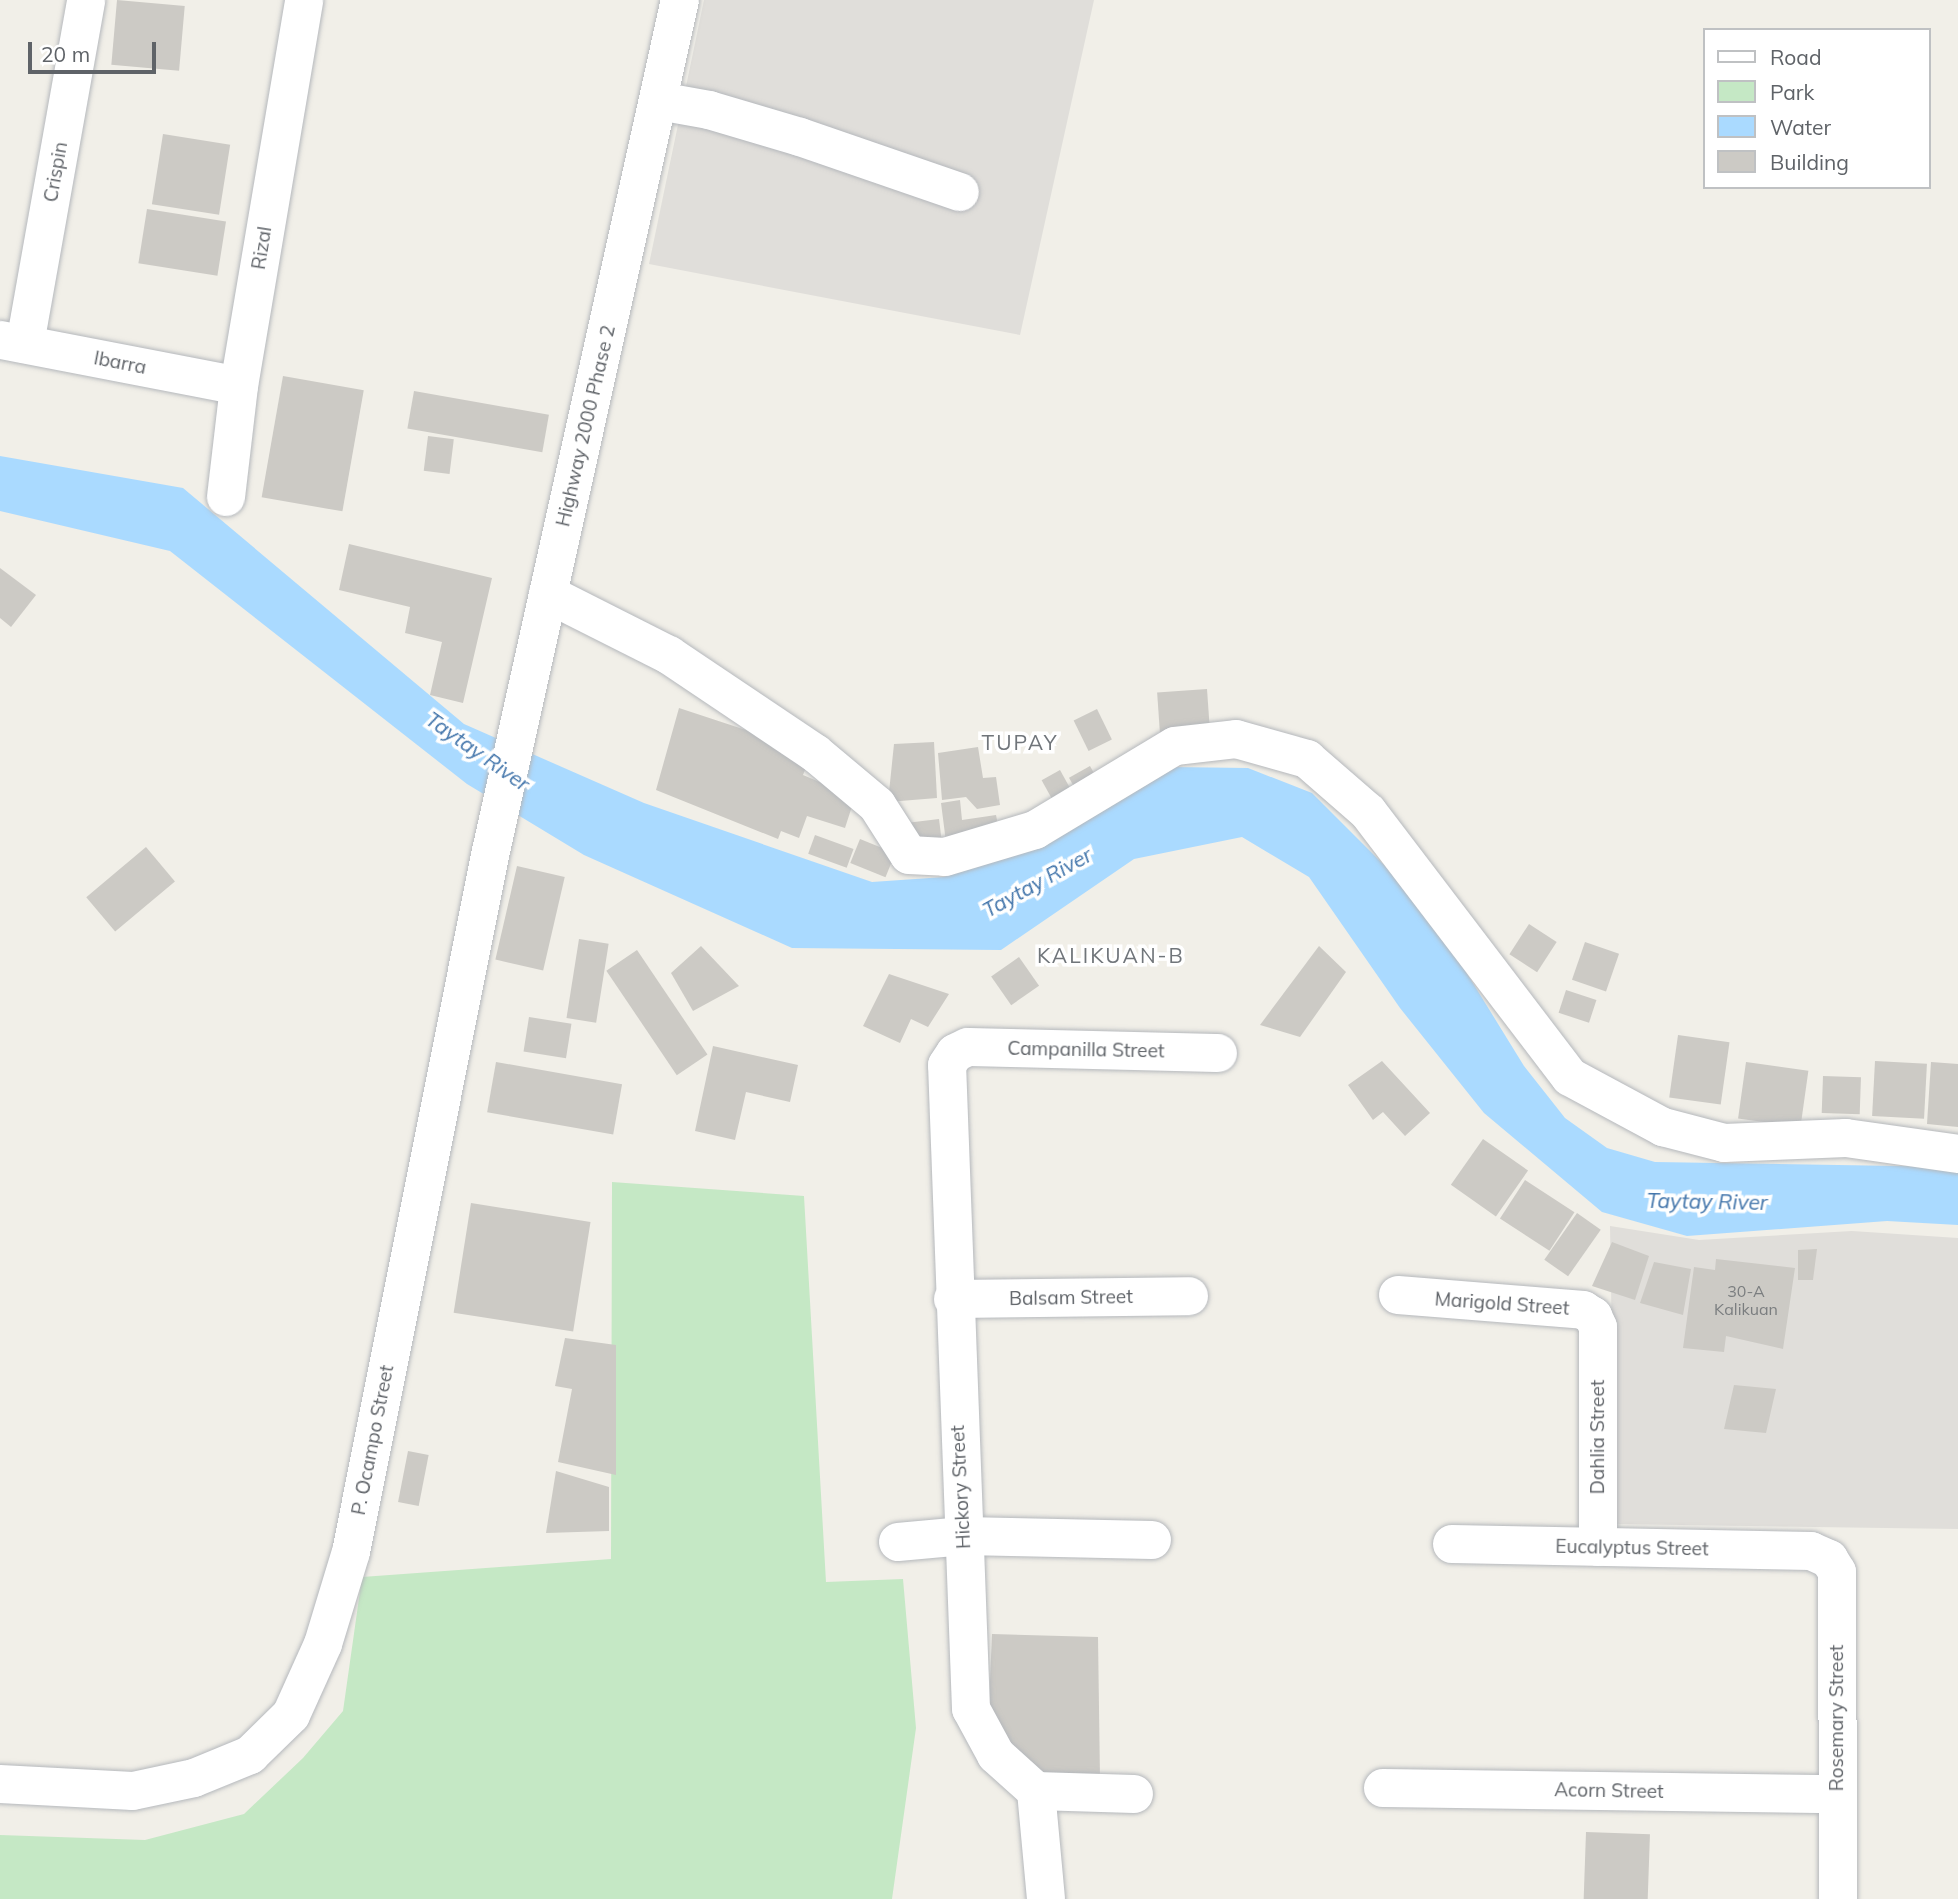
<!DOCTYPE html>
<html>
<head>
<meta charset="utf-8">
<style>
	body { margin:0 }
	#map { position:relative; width:1958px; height:1899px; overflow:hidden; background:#f1efe8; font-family:Mulish,sans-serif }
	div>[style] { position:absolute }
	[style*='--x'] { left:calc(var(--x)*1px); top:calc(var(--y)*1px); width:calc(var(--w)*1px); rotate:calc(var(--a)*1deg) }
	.industrial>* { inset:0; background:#e0deda }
	.green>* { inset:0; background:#c5e8c5 }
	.water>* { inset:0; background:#aadaff }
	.building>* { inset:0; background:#cccac5; transform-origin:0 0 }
	.roads { filter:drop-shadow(0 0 2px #b5b8bc) drop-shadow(0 0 2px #b5b8bc) }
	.minor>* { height:38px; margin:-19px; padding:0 19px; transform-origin:19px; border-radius:19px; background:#fff }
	span { translate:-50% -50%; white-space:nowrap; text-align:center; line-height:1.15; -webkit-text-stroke:7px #fff; paint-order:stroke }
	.number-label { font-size:16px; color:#7a7d7f }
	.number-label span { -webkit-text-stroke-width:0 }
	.street-label { font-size:19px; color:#5f6368 }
	.neighbourhood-label { font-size:21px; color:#70757a; letter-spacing:2px }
	.water-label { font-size:21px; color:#4174aa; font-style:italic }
	.legend { position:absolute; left:1703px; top:28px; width:228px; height:161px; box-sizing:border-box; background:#fff; border:2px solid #bfc1c3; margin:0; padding:9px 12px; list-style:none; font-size:21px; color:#5f6368 }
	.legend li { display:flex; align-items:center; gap:14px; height:35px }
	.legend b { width:35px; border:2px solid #bfc1c3 }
	.scale { position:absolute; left:28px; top:42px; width:128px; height:32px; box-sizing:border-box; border:4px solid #5f6368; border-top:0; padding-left:9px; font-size:21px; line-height:24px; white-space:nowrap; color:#5f6368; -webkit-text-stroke:5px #fff; paint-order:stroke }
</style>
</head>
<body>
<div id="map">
	<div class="industrial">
		<div style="clip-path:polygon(704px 0,1094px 0,1020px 335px,649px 264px)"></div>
		<div style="clip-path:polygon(1610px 1226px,1699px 1240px,1852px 1231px,1958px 1238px,1958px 1529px,1615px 1524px)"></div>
	</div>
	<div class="green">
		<div style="clip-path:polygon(612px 1182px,804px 1196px,826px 1582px,903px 1579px,916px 1728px,892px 1899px,0 1899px,0 1835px,145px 1840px,244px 1814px,303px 1758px,343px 1711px,362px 1577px,611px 1559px)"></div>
	</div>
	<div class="water">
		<div style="clip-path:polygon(0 456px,183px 488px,464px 724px,644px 803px,872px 882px,944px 877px,1048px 839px,1171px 767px,1248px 768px,1312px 793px,1426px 907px,1524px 1066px,1565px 1118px,1607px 1148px,1655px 1162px,1958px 1167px,1958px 1225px,1887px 1221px,1687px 1236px,1602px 1212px,1484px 1113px,1400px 1008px,1309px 877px,1242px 837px,1134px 859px,1001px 950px,792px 948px,584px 855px,467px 784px,170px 551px,0 511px)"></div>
	</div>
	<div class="building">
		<div style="left:117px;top:0;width:68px;height:65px;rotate:5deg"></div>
		<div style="left:163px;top:134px;width:68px;height:71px;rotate:9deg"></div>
		<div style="left:147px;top:209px;width:80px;height:55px;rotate:9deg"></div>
		<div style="left:283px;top:376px;width:82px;height:123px;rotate:10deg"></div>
		<div style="left:414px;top:391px;width:137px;height:38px;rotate:10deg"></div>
		<div style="left:428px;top:436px;width:26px;height:35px;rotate:7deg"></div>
		<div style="clip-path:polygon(349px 544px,492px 578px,463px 703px,430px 695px,442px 642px,405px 633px,410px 607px,339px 590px)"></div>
		<div style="clip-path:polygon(0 568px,36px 595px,11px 627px,0 618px)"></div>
		<div style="left:1207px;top:689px;width:46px;height:50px;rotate:86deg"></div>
		<div style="clip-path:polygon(679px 708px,812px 752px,803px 775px,855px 797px,845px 828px,807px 816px,799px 838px,781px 831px,778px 839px,656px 790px)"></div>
		<div style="left:1097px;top:709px;width:34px;height:26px;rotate:64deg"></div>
		<div style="clip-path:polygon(934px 742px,937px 798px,888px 802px,894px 744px)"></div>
		<div style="clip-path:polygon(978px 747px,983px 778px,996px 777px,1000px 805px,977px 809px,966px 797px,942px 800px,938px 753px)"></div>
		<div style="left:1090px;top:766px;width:21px;height:24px;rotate:61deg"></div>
		<div style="left:1060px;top:770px;width:26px;height:21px;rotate:61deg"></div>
		<div style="clip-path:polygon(960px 800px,962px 820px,996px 815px,1000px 835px,946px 842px,941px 803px)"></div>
		<div style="left:939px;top:819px;width:25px;height:31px;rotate:83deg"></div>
		<div style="left:815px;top:835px;width:41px;height:20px;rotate:20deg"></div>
		<div style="left:860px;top:839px;width:38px;height:26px;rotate:22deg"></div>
		<div style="left:146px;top:847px;width:45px;height:78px;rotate:50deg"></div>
		<div style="left:517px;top:866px;width:49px;height:96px;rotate:13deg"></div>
		<div style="left:1529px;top:924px;width:33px;height:36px;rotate:33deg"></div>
		<div style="left:579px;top:939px;width:30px;height:80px;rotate:9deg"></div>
		<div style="left:1585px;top:942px;width:36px;height:40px;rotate:19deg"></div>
		<div style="clip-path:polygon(701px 946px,739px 986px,693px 1011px,671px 973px)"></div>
		<div style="clip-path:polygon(1319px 946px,1346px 972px,1300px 1037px,1260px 1025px)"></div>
		<div style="left:637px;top:950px;width:126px;height:37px;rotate:56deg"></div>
		<div style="left:1019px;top:957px;width:35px;height:34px;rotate:55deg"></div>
		<div style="clip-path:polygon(889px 974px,949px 994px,928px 1027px,911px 1019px,900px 1043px,863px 1026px)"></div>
		<div style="left:1566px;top:990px;width:32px;height:24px;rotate:18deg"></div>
		<div style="left:529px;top:1017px;width:43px;height:35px;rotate:9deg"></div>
		<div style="left:1678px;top:1035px;width:52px;height:63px;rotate:8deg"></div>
		<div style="clip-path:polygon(713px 1046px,798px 1065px,790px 1102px,746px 1092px,735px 1140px,695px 1131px)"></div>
		<div style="clip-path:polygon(1382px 1061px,1430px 1113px,1405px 1136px,1383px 1112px,1373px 1120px,1348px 1085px)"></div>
		<div style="left:1875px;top:1061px;width:52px;height:55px;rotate:3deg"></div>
		<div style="left:496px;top:1062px;width:128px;height:51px;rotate:10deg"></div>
		<div style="left:1746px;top:1062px;width:63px;height:57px;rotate:8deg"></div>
		<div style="clip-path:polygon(1931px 1062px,1958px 1064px,1958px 1127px,1927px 1124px)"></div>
		<div style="left:1823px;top:1076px;width:38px;height:37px;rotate:2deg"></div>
		<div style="left:1483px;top:1139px;width:55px;height:56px;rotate:35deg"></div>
		<div style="left:1525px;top:1180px;width:59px;height:46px;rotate:33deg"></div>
		<div style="left:471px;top:1203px;width:121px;height:111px;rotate:9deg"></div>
		<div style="left:1577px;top:1213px;width:29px;height:57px;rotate:35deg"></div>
		<div style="clip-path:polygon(1612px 1242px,1649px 1256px,1635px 1300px,1592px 1286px)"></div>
		<div style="clip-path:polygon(1817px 1249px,1813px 1280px,1798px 1280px,1798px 1250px)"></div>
		<div style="clip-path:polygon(1716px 1259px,1795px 1268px,1783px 1349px,1726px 1336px,1724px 1352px,1683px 1348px,1694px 1267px,1715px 1270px)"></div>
		<div style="clip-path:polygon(1654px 1262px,1691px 1269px,1683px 1315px,1640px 1303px)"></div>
		<div style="clip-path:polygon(565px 1338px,616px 1345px,616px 1475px,558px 1462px,572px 1389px,555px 1386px)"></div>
		<div style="clip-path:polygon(1734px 1385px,1776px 1389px,1766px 1433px,1724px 1429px)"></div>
		<div style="left:408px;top:1451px;width:21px;height:52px;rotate:11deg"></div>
		<div style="clip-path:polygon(556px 1471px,609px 1487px,609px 1531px,546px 1533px)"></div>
		<div style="clip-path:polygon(992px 1634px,1098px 1637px,1100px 1779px,1049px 1782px,1009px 1747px,989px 1705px)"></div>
		<div style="left:1586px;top:1832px;width:64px;height:67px;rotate:2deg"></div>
	</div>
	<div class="roads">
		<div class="minor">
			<div style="--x:659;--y:101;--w:51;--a:10.2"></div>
			<div style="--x:709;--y:110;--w:95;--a:16.5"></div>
			<div style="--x:800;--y:137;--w:169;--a:19"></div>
			<div style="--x:1;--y:340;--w:242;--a:10.9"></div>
			<div style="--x:25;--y:344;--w:349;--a:-79.9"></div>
			<div style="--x:226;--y:497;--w:112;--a:-83.3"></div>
			<div style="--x:239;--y:386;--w:391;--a:-80.4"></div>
			<div style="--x:548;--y:594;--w:136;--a:26.8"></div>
			<div style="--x:669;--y:655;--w:176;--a:33.9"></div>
			<div style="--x:815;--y:753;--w:81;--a:40"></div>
			<div style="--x:877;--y:805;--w:59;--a:57.4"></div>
			<div style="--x:909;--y:855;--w:36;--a:3"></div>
			<div style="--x:945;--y:857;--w:94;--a:-16.7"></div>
			<div style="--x:1035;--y:830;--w:163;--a:-31"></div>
			<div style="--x:1175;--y:746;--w:61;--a:-6.5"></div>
			<div style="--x:1236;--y:739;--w:74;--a:15.7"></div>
			<div style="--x:1307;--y:759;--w:81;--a:41"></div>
			<div style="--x:1368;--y:812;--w:333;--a:52.7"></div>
			<div style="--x:1570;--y:1077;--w:106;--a:28.3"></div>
			<div style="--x:1663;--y:1127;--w:63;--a:14.7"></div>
			<div style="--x:1724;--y:1143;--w:122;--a:-2.3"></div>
			<div style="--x:1846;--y:1138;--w:113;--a:8.1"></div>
			<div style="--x:1398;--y:1295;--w:186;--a:4.6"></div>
			<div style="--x:1583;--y:1310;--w:12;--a:31"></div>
			<div style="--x:1593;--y:1316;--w:12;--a:66"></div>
			<div style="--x:1598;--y:1327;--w:220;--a:90"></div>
			<div style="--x:953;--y:1299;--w:236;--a:-0.7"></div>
			<div style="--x:898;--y:1542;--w:66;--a:-5.2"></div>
			<div style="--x:964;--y:1536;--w:188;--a:1.2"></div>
			<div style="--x:1452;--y:1544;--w:359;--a:1.1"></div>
			<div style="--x:1811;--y:1551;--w:20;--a:24"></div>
			<div style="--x:1829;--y:1559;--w:15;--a:58"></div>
			<div style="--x:1837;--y:1572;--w:327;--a:89.8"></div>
			<div style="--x:0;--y:1784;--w:133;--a:3"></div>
			<div style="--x:133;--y:1791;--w:62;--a:-12"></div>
			<div style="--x:194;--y:1778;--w:61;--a:-22.3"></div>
			<div style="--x:250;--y:1755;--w:57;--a:-44.3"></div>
			<div style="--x:291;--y:1715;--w:78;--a:-65.7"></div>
			<div style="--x:323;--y:1644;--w:96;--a:-73.1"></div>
			<div style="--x:351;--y:1552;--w:715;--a:-78.71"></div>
			<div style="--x:491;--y:851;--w:872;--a:-77.48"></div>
			<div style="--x:1383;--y:1788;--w:453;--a:0.8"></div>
			<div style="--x:1036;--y:1791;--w:98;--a:1.8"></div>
			<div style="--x:1046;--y:1899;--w:108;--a:-95.3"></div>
			<div style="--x:1036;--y:1791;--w:54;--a:-138"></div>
			<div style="--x:996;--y:1755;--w:52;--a:-118.5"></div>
			<div style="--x:971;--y:1709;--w:644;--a:-92.13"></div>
			<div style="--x:947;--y:1065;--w:14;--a:-56"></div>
			<div style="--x:955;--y:1053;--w:14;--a:-25"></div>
			<div style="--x:968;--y:1047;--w:250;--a:1.4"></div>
		</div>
	</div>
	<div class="number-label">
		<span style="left:1746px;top:1300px">30-A<br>Kalikuan</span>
	</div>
	<div class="street-label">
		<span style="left:56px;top:172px;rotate:-80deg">Crispin</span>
		<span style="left:262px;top:248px;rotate:-81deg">Rizal</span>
		<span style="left:120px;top:363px;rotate:11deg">Ibarra</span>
		<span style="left:586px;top:426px;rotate:-77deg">Highway 2000 Phase 2</span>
		<span style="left:1086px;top:1050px;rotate:1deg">Campanilla Street</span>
		<span style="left:1071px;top:1298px;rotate:-1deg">Balsam Street</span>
		<span style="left:1502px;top:1304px;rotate:4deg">Marigold Street</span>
		<span style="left:1598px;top:1437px;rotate:-90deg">Dahlia Street</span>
		<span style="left:373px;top:1440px;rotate:-79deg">P. Ocampo Street</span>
		<span style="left:961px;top:1487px;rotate:-93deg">Hickory Street</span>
		<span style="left:1632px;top:1548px;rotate:1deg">Eucalyptus Street</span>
		<span style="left:1837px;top:1718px;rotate:-90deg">Rosemary Street</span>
		<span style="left:1609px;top:1791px;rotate:1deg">Acorn Street</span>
	</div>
	<div class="neighbourhood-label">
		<span style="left:1020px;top:742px">TUPAY</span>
		<span style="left:1111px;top:955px">KALIKUAN-B</span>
	</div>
	<div class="water-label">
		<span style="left:478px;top:751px;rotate:35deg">Taytay River</span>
		<span style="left:1037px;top:882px;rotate:-29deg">Taytay River</span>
		<span style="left:1707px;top:1201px;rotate:1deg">Taytay River</span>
	</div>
	<ul class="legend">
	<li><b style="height:9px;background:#fff"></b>Road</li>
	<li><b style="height:19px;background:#c5e8c5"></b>Park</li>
	<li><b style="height:19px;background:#aadaff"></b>Water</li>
	<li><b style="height:19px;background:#cccac5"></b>Building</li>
	</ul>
	<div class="scale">20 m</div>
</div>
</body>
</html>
